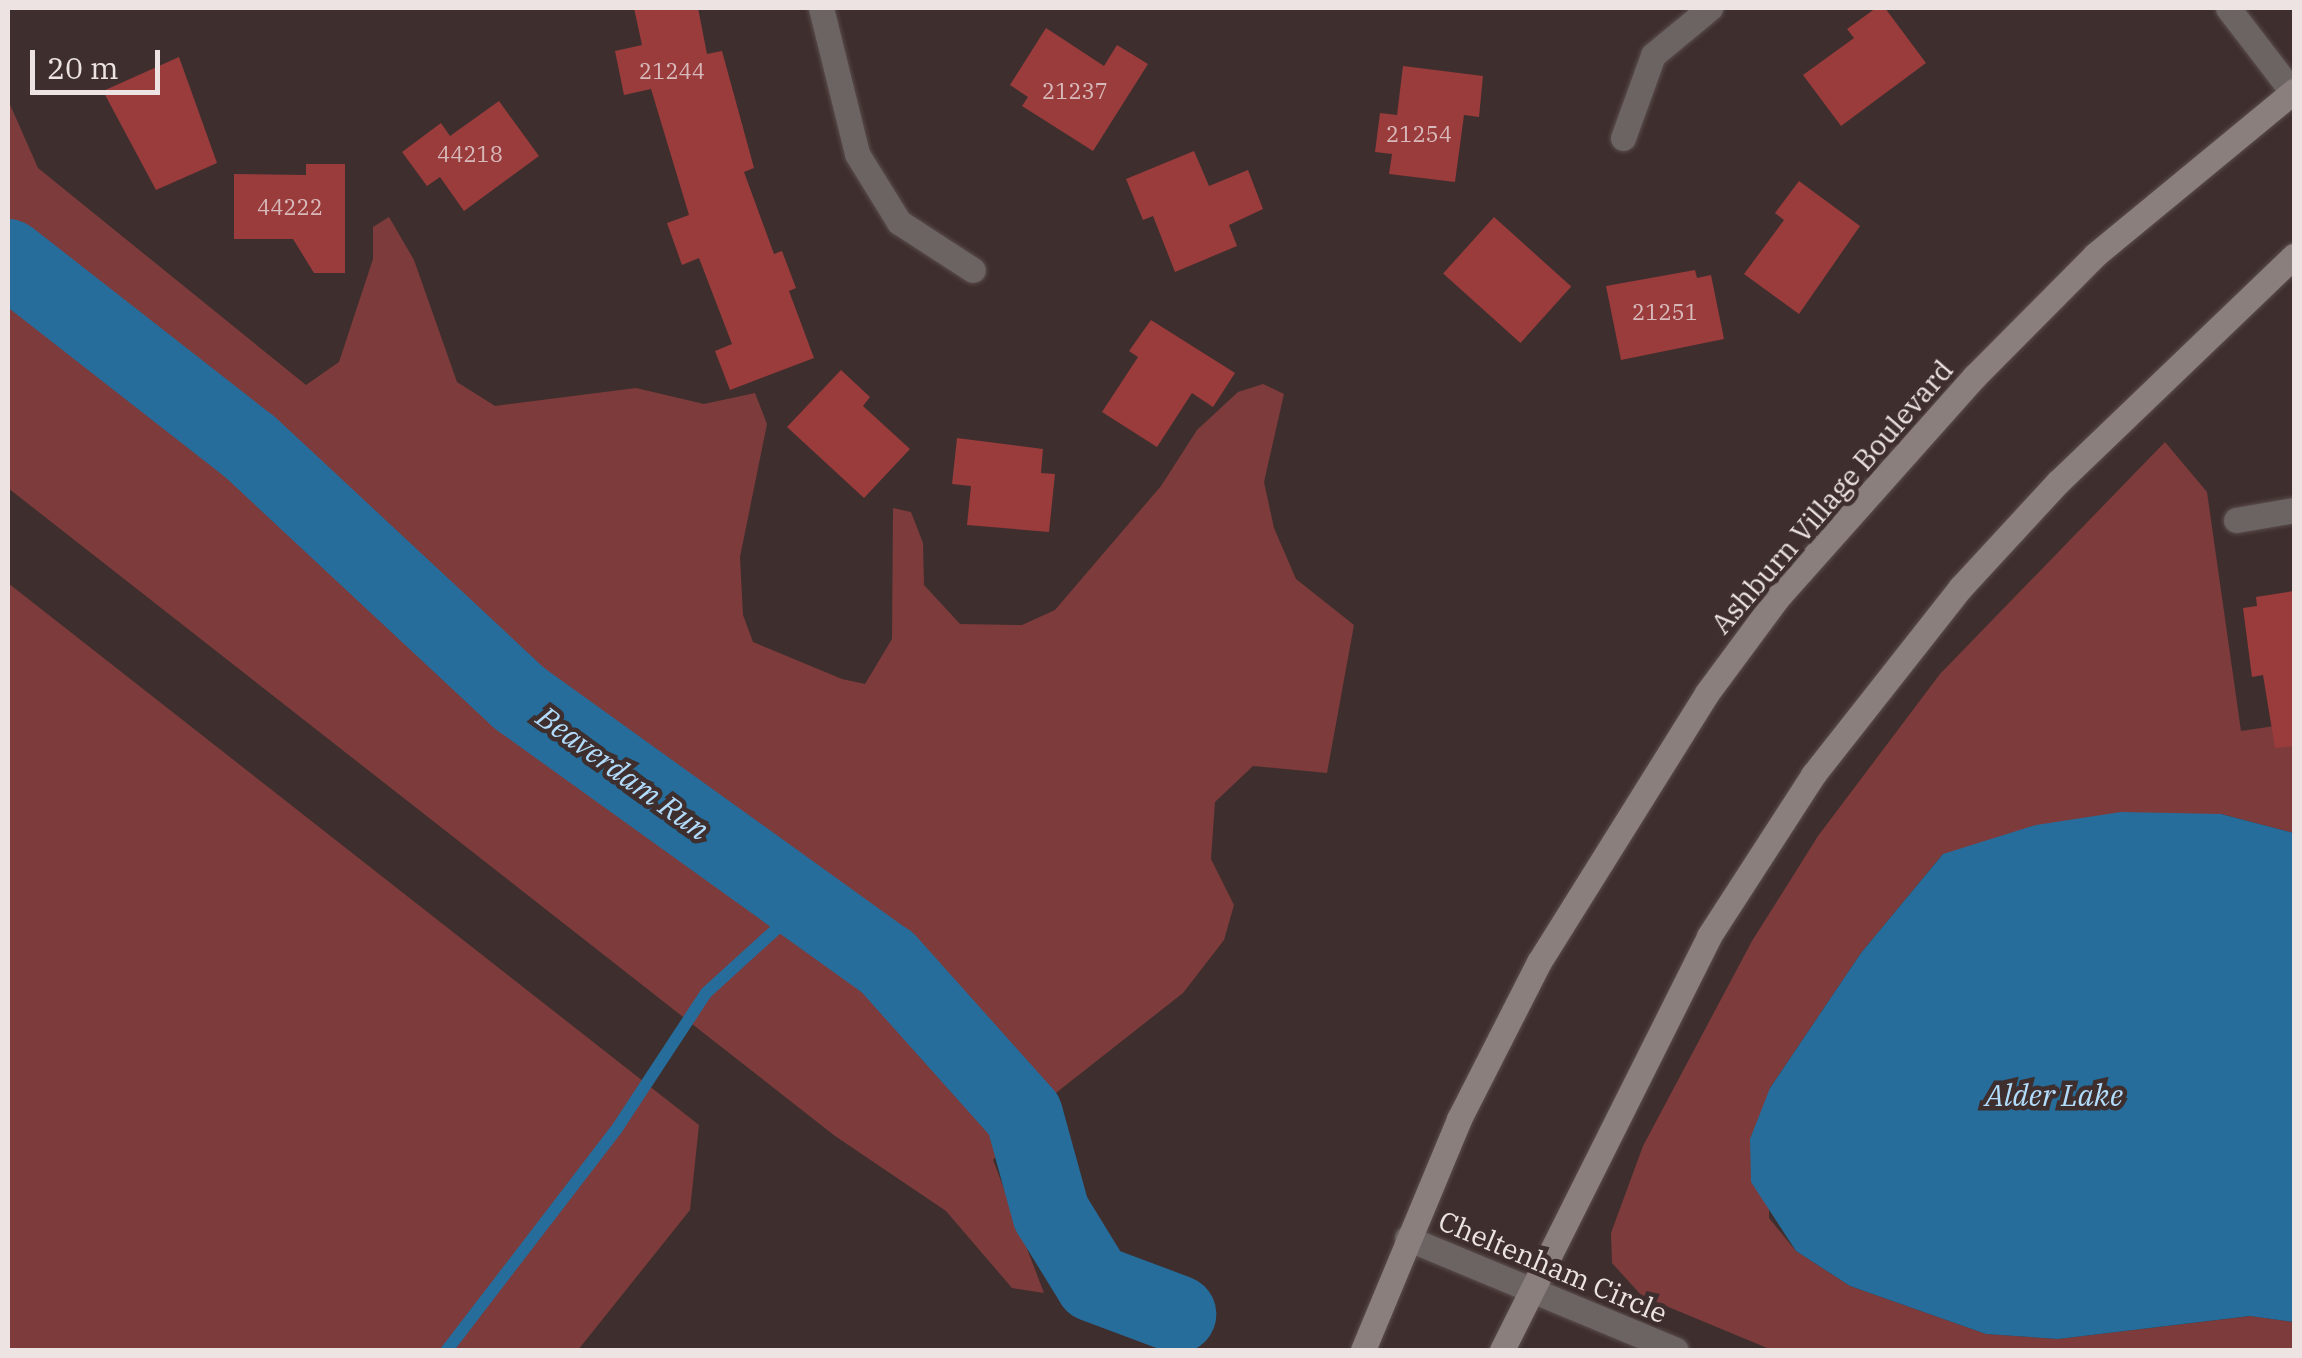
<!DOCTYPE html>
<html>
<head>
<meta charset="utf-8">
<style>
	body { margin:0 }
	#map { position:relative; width:2302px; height:1358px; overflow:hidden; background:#3e2f2e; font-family:"IBM Plex Serif",serif }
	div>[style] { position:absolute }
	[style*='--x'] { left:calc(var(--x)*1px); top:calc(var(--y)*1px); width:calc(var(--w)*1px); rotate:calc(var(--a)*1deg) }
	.green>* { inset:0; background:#7d3b3b }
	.water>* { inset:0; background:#266d9c }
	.stream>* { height:12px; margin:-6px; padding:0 6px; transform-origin:6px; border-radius:6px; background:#266d9c }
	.river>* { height:78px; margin:-39px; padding:0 39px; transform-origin:39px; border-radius:39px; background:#266d9c }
	.building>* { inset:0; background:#9a3b3c; transform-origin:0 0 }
	.roads { filter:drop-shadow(0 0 2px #5a4c4b) drop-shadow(0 0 2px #5a4c4b) }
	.street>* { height:25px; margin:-12.5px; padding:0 12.5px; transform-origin:12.5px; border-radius:12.5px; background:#6c6463 }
	.secondary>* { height:25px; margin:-12.5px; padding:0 12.5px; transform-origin:12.5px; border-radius:12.5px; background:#8b7f7e }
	span { translate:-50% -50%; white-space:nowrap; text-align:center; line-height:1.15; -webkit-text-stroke:9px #3e2f2e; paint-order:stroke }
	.number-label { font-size:22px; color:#d8b9b9 }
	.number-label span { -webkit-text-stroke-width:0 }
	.street-label { font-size:28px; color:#ede3e3 }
	.water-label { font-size:30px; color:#b2dcfc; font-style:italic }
	.frame { position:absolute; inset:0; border:10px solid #ede3e3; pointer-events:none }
	.scale { position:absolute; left:30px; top:50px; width:130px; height:45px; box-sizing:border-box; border:5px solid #ede3e3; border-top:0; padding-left:12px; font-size:30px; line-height:35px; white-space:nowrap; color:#ede3e3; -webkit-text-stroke:8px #3e2f2e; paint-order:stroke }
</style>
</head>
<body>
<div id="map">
	<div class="green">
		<div style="clip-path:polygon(8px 100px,38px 168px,306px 385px,339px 362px,373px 259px,373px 227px,389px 217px,414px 260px,457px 382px,495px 406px,636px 388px,704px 404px,755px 393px,767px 424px,740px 557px,743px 615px,753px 642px,842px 679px,865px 684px,892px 639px,893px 508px,911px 512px,923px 543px,924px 585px,960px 624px,1022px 625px,1055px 610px,1161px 486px,1197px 430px,1238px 392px,1263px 384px,1284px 394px,1264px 482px,1274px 528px,1296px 579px,1354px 625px,1327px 773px,1253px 766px,1215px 802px,1211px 859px,1234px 905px,1224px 940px,1183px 993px,1052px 1096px,993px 1160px,1044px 1293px,1012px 1288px,946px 1211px,835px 1136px,8px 488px)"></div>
		<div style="clip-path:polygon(2165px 442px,2207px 492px,2241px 731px,2294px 723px,2294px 833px,2221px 814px,1943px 854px,1861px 953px,1770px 1088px,1769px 1218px,1796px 1251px,1850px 1286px,1986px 1334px,2058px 1339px,2251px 1316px,2294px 1322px,2294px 1350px,1772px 1350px,1642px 1296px,1612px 1263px,1611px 1233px,1643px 1146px,1752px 941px,1818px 836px,1940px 674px)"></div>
		<div style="clip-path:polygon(8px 583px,699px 1125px,690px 1210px,578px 1350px,8px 1350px)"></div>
	</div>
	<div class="water">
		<div style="clip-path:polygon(2121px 812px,2221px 814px,2294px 833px,2294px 1322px,2250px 1316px,2058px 1339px,1986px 1334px,1850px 1286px,1796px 1251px,1751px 1182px,1750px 1139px,1770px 1088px,1861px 953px,1943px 854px,2036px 825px)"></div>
	</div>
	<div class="stream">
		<div style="--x:447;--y:1350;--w:277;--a:-52.5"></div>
		<div style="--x:616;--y:1130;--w:164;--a:-56.7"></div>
		<div style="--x:706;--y:993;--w:134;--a:-42.3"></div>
	</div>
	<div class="river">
		<div style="--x:8;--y:258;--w:306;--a:38"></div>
		<div style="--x:249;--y:446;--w:369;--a:43"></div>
		<div style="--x:519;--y:698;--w:453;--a:35.7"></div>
		<div style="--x:887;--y:962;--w:205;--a:48.2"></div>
		<div style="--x:1024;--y:1115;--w:102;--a:74.6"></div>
		<div style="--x:1051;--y:1213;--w:82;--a:58.4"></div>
		<div style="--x:1094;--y:1283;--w:89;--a:20.5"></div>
	</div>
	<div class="building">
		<div style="clip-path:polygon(634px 8px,698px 8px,707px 54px,722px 51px,754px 168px,744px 172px,774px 254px,782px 251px,796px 288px,789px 291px,814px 358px,730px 390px,715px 351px,732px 344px,699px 258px,682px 265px,667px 223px,689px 215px,651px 89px,624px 95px,615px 51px,642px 45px)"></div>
		<div style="clip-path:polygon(1876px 8px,1885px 8px,1926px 63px,1841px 126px,1803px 75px,1854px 38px,1847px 29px)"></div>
		<div style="clip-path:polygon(1046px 28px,1104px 66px,1117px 45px,1148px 64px,1093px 151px,1022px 106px,1028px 97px,1010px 85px)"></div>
		<div style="clip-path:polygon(179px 57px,217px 163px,156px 190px,103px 91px)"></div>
		<div style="clip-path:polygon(1403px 66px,1483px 76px,1479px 117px,1464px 115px,1455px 182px,1389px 174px,1392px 154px,1375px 152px,1380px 113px,1397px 115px)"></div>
		<div style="clip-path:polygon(499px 101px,539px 156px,464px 211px,440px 177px,427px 186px,402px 152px,441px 123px,450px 136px)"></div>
		<div style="clip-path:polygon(1194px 151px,1209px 186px,1248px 170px,1263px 209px,1229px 225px,1237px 246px,1175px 272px,1153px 216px,1143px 220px,1126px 179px)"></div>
		<div style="clip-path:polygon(306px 164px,345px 164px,345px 273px,314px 273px,293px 239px,234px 239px,234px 174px,306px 175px)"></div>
		<div style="clip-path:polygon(1799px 181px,1860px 226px,1799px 314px,1744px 274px,1784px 220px,1775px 213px)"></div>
		<div style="left:1494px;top:217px;width:104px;height:76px;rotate:42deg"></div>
		<div style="clip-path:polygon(1695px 270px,1697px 278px,1711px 275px,1724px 339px,1621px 360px,1606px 286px)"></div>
		<div style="clip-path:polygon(1151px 320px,1235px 373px,1213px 407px,1192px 393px,1157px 447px,1102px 412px,1138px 357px,1129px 351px)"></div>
		<div style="clip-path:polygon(841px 370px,870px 397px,863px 406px,910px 449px,864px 498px,787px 427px)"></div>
		<div style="clip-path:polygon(957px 438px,1043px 449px,1041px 473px,1055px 474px,1049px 532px,967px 525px,971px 486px,952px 484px)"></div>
		<div style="clip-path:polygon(2294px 591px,2294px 746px,2275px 748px,2263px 675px,2252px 677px,2243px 608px,2257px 606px,2256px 597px)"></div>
	</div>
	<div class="roads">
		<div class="street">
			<div style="--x:821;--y:8;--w:150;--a:76.1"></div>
			<div style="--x:857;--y:154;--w:80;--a:58.3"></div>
			<div style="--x:899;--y:222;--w:88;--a:33"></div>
			<div style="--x:2228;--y:8;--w:108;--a:52.5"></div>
			<div style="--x:1623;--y:138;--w:88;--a:-70.1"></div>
			<div style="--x:1653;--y:55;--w:74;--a:-39.5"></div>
			<div style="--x:2236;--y:520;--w:59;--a:-9.8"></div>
			<div style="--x:1407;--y:1238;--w:291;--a:22.6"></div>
		</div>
		<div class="secondary">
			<div style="--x:1363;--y:1350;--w:250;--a:-67.4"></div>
			<div style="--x:1459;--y:1119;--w:176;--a:-63"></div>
			<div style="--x:1539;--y:962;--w:317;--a:-58"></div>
			<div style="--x:1707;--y:693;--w:119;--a:-53.5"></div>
			<div style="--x:1778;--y:597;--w:296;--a:-48.3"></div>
			<div style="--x:1975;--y:376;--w:170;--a:-45.2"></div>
			<div style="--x:2095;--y:255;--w:258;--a:-39.5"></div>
			<div style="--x:1502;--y:1350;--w:463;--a:-63.4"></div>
			<div style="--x:1709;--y:936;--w:192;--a:-57.1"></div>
			<div style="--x:1813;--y:775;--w:239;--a:-51.8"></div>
			<div style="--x:1961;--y:587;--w:143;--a:-47.3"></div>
			<div style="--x:2058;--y:482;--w:327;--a:-43.8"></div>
		</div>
	</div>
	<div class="number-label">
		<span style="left:672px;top:71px">21244</span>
		<span style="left:1075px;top:91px">21237</span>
		<span style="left:1419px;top:134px">21254</span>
		<span style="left:470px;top:154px">44218</span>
		<span style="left:290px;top:207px">44222</span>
		<span style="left:1665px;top:312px">21251</span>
	</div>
	<div class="street-label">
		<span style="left:1832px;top:497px;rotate:-49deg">Ashburn Village Boulevard</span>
		<span style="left:1553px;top:1267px;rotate:23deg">Cheltenham Circle</span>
	</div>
	<div class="water-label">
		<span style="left:623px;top:773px;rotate:36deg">Beaverdam Run</span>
		<span style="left:2054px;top:1095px">Alder Lake</span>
	</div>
	<div class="frame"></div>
	<div class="scale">20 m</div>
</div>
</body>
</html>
